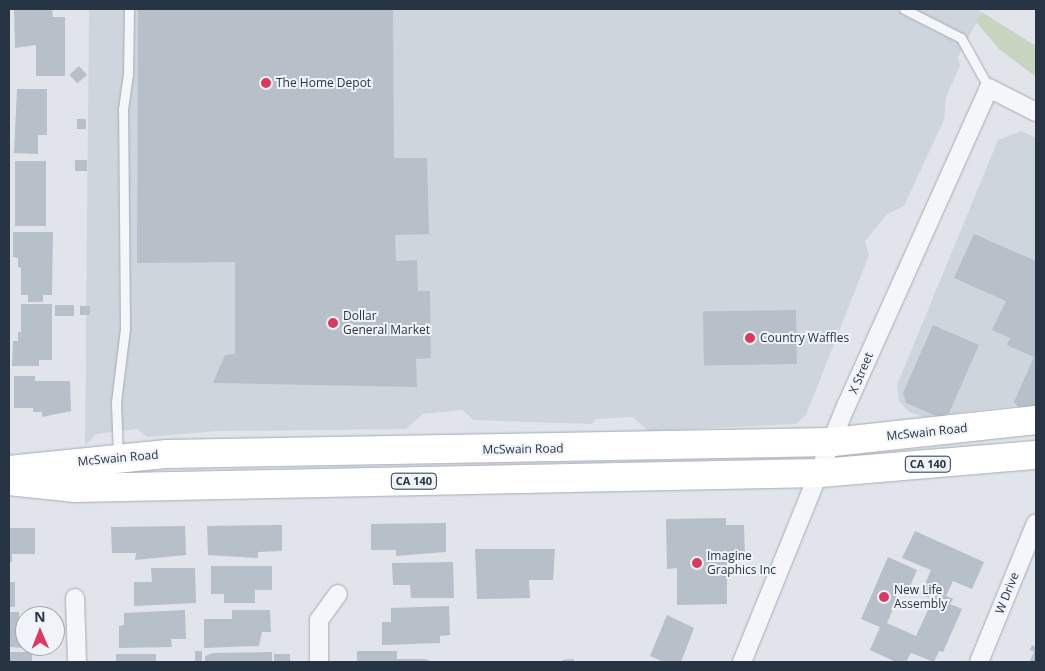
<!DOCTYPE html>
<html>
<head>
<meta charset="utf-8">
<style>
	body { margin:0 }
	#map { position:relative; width:1045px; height:671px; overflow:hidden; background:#e1e5eb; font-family:"Open Sans",sans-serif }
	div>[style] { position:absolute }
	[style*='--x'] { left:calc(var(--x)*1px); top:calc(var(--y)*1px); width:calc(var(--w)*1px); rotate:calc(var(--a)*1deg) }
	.built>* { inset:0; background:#ced5dd }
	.green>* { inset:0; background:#c8d6c1 }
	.building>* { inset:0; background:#b7bfc9; transform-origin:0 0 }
	.roads { filter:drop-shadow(0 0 1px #a5acb6) drop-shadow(0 0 1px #a5acb6) }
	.service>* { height:9px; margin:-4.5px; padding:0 4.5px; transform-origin:4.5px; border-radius:4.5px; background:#f4f6f9 }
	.minor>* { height:18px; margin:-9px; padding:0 9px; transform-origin:9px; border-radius:9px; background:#f4f6f9 }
	.primary>* { height:28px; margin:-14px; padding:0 14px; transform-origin:14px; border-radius:14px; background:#fff }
	.dots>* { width:14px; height:14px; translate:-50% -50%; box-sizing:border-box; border:2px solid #f0f4f8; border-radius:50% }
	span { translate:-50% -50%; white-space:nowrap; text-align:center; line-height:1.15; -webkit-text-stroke:4px #f0f4f8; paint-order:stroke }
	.shield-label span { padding:1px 4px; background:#f0f4f8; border:1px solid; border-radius:4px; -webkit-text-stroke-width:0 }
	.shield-label { font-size:11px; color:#273444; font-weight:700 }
	.poi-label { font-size:12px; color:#273444 }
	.left { translate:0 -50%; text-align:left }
	.street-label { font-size:12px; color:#273444 }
	.frame { position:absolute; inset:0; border:10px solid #273444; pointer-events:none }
	.north { position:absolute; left:15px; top:606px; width:50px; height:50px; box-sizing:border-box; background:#f0f4f8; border:1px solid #a0a7b0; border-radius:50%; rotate:359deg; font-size:14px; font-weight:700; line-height:20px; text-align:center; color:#273444 }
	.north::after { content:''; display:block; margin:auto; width:18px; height:22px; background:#db3a5f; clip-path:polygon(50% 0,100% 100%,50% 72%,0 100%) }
</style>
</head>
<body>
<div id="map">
	<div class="built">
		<div style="clip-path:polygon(89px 9px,975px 9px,982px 12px,958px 57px,960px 66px,946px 97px,944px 120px,904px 206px,887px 214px,865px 241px,869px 255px,806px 415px,796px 424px,648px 431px,633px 417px,596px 419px,592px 424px,474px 420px,462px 410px,423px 414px,406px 429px,219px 431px,147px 437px,137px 429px,96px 434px,85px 445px)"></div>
		<div style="clip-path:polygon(1021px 131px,1036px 138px,1036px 403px,923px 417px,909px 412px,899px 401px,897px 385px,998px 140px)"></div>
	</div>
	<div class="green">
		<div style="clip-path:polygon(982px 12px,1036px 46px,1036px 77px,999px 49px,976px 22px)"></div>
	</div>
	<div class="building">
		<div style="clip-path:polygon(14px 9px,52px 9px,53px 17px,65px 17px,65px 76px,36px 76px,36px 45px,15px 48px)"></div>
		<div style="clip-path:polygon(138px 9px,393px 9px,394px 158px,427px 158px,429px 234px,395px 235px,396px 261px,417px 260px,418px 291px,430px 291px,431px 358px,416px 359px,417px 387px,213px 383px,225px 355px,235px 354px,235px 262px,137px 263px)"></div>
		<div style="left:79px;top:66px;width:12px;height:13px;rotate:48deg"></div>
		<div style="clip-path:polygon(17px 89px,47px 89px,47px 135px,38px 135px,38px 154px,14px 153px)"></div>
		<div style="left:77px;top:119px;width:9px;height:10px"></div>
		<div style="left:75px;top:160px;width:12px;height:11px"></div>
		<div style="left:15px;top:161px;width:31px;height:65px"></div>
		<div style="clip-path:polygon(13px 232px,53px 232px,52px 295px,43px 295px,43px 302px,28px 302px,28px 295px,21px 295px,21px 268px,18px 267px,18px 258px,13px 257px)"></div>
		<div style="clip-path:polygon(974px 234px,1036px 261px,1036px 406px,1019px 408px,1014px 402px,1034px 357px,1007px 345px,1010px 338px,992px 330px,1006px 301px,954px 278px)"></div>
		<div style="clip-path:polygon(21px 304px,52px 304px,52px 360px,39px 360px,39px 366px,12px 366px,13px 341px,18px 341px,18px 332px,21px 332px)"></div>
		<div style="left:55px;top:305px;width:19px;height:11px"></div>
		<div style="left:80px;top:306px;width:10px;height:9px"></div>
		<div style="left:796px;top:310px;width:54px;height:93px;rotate:89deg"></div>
		<div style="clip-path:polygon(933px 325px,979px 345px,949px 413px,939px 417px,906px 403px,903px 393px)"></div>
		<div style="clip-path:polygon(14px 376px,35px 376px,35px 381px,70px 381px,71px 411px,42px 417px,42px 412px,33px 412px,33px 408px,14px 408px)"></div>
		<div style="clip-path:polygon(726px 518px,726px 525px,744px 525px,745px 558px,727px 558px,727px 604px,677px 605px,677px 568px,667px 569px,666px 519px)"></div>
		<div style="clip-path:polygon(446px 523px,446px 552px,396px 556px,396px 550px,371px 550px,371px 524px)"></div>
		<div style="clip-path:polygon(282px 525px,282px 551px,258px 552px,258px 558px,208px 555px,207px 526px)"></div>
		<div style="clip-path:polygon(185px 526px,186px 555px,135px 560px,136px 553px,112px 553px,111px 527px)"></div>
		<div style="clip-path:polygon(9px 528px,35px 528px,35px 554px,12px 554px,12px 562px,9px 562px)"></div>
		<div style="clip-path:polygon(915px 531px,984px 562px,972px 589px,953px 581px,946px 596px,953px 599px,950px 604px,962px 609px,943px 652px,939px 651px,934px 662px,911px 653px,906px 662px,896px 662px,870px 650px,880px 627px,861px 619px,888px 557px,917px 570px,909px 589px,903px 586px,887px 623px,916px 636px,933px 599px,921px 594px,931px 570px,902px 558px)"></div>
		<div style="clip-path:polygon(475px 549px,555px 549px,553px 580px,529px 580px,530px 598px,477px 599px)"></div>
		<div style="clip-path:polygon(453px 562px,454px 598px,411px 598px,410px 585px,393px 585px,392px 563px)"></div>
		<div style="clip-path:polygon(211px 566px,272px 566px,272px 590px,255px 590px,255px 603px,224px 603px,224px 594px,211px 594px)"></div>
		<div style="clip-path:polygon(151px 568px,195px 568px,196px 603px,134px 606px,134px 582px,152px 582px)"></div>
		<div style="left:9px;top:582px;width:6px;height:25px"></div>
		<div style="clip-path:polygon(449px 606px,450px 635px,440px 636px,440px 643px,382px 645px,382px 622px,391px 622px,391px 608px)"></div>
		<div style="clip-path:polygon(185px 610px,186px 639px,171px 639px,172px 647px,119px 648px,119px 626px,124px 625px,124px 613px)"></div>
		<div style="clip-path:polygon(232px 610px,270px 610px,271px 632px,262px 632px,259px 646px,204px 648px,204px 619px,232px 619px)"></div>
		<div style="clip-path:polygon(9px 612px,19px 612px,19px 626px,25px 625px,25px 648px,9px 647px)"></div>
		<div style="clip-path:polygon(667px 615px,694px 628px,681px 662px,664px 662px,650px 656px)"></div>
		<div style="clip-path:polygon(1032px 645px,1036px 647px,1036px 662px,1029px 662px,1034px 652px,1030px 650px)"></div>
		<div style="left:195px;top:651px;width:7px;height:10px"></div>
		<div style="clip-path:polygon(357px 651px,397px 651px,397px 659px,425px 659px,433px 662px,357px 662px)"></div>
		<div style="left:9px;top:652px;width:23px;height:10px"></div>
		<div style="clip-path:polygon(272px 652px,272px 662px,205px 662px,205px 656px,213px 653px)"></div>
		<div style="left:116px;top:654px;width:40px;height:8px"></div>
		<div style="left:290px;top:654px;width:8px;height:16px;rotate:90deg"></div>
		<div style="clip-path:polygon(574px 659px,574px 662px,562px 662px,562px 660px)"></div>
	</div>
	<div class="roads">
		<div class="service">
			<div style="--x:904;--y:9;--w:64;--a:27"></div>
			<div style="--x:961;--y:38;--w:57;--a:60.8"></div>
			<div style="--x:118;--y:457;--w:55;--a:-92.1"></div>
			<div style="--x:116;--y:402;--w:74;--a:-83"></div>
			<div style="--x:125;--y:329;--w:220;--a:-90.5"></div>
			<div style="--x:123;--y:109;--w:34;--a:-82"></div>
			<div style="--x:128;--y:75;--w:66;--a:-89.1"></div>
		</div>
		<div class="minor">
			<div style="--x:75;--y:598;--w:64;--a:88.2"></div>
			<div style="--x:319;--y:662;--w:42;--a:-90"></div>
			<div style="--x:319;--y:620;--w:32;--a:-54"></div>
			<div style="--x:742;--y:662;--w:279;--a:-67.9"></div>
			<div style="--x:847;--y:404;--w:346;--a:-65.8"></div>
			<div style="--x:989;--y:88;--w:53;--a:27.1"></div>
			<div style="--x:979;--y:662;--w:150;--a:-67.7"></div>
		</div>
		<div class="primary">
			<div style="--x:9;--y:470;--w:159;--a:-5.8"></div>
			<div style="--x:167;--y:454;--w:666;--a:-1.03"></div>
			<div style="--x:833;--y:442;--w:204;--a:-6.2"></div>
			<div style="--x:9;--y:481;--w:65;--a:6.1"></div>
			<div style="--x:74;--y:488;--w:746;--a:-1.15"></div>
			<div style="--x:820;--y:473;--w:217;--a:-4.8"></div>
		</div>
	</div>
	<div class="dots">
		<div style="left:266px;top:83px;background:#db3a5f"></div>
		<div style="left:333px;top:323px;background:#db3a5f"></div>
		<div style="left:750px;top:338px;background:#db3a5f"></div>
		<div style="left:697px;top:563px;background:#db3a5f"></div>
		<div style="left:884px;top:597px;background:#db3a5f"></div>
	</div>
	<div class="shield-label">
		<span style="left:928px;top:464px">CA 140</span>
		<span style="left:414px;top:481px">CA 140</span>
	</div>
	<div class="poi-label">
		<span class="left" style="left:276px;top:83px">The Home Depot</span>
		<span class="left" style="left:343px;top:323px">Dollar<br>General Market</span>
		<span class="left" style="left:760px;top:338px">Country Waffles</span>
		<span class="left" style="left:707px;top:563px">Imagine<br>Graphics Inc</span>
		<span class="left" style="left:894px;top:597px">New Life<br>Assembly</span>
	</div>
	<div class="street-label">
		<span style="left:861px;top:373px;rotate:-67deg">X Street</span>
		<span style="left:927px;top:432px;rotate:-6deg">McSwain Road</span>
		<span style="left:523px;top:449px;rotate:-1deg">McSwain Road</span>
		<span style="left:118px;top:458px;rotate:-5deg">McSwain Road</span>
		<span style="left:1007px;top:593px;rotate:-68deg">W Drive</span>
	</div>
	<div class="frame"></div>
	<div class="north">N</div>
</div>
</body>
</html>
